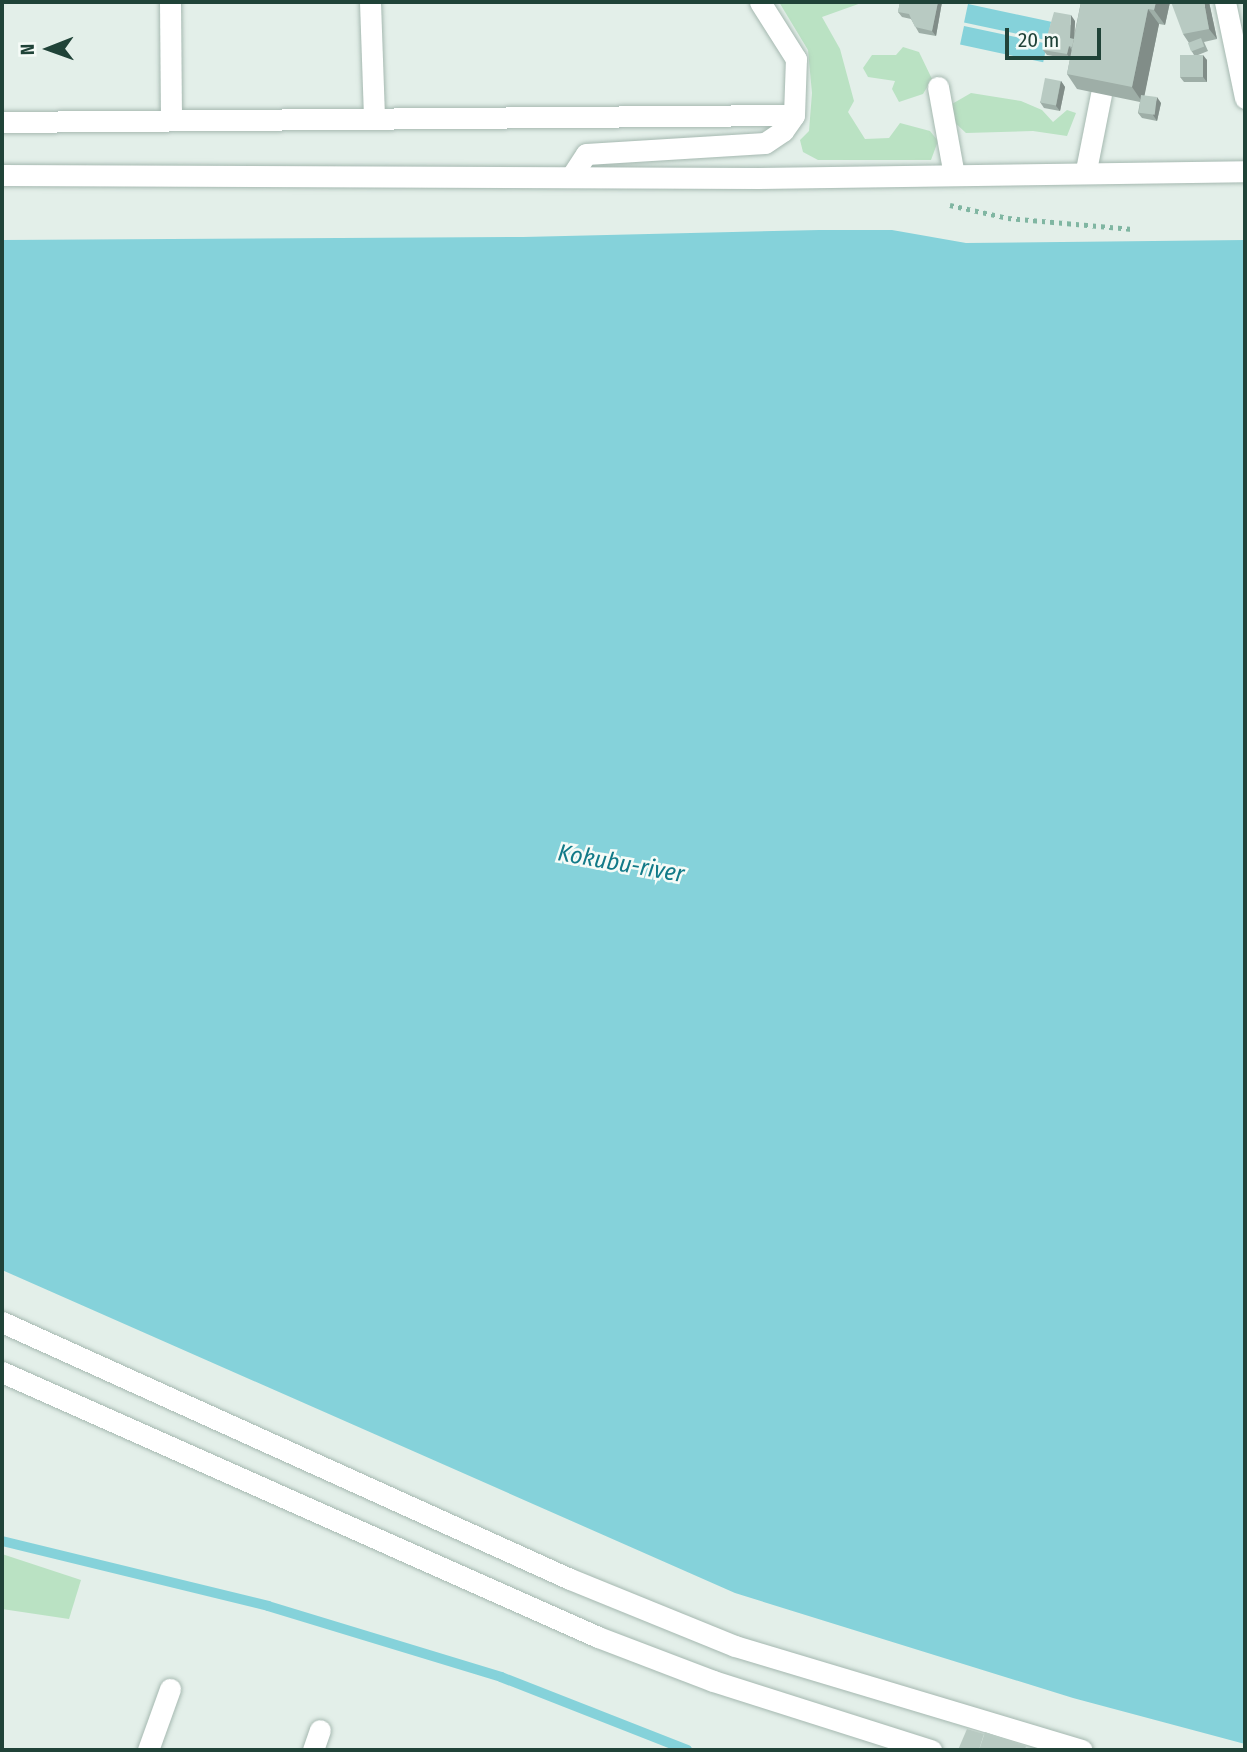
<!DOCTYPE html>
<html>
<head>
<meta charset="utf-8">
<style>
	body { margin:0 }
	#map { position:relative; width:1247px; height:1752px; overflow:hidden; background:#e3efe9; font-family:"Fira Sans Condensed",sans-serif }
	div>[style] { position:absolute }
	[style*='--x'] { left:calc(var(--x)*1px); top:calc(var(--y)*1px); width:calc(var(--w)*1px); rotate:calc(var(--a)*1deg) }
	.green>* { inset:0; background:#bae2c3 }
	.water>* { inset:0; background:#85d2da; transform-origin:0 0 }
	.stream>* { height:10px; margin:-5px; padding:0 5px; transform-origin:5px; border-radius:5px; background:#85d2da }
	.path>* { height:4.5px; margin-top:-2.25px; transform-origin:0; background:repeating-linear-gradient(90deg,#80b6a2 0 3.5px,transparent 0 8.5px) }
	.roads { filter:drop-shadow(0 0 2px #a5b8b0) drop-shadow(0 0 2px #a5b8b0) }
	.minor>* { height:21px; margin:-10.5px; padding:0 10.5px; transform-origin:10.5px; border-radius:10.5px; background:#fff }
	.tertiary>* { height:21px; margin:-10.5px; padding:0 10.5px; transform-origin:10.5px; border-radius:10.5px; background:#fff }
	.wall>* { inset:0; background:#9eaea7 }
	.shaded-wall>* { inset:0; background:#818d88 }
	.building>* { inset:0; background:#b8cac2; transform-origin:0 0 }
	span { translate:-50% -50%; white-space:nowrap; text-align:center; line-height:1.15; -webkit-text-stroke:5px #f5fbf7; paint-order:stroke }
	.water-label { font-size:24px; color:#127a88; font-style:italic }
	.frame { position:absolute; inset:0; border:4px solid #204338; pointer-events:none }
	.north { position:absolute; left:14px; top:14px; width:70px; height:70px; -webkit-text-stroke:5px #f5fbf7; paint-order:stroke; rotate:269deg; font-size:19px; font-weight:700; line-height:28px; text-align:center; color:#204338 }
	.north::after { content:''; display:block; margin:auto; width:24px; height:32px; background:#204338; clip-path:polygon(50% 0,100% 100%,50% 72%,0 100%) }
	.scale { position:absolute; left:1005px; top:28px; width:96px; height:32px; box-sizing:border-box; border:4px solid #204338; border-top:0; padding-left:9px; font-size:21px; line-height:24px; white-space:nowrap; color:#204338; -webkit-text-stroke:5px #f5fbf7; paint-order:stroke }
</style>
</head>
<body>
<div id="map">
	<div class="green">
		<div style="clip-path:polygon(779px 2px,864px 2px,822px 17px,840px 49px,854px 101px,848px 112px,865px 139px,889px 138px,900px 123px,930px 131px,938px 141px,931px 160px,818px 160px,803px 152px,800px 140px,809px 131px,812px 93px,808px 50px)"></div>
		<div style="clip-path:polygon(903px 47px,919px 52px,932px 79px,923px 94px,899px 102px,892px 89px,895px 81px,868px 77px,863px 68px,872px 55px,896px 55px)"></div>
		<div style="clip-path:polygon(971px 93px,1021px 101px,1042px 110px,1053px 122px,1067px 110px,1076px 113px,1067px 136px,1033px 131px,966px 133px,952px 120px,952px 104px)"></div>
		<div style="clip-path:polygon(2px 1554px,81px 1580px,69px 1619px,2px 1609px)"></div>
	</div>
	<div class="water">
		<div style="left:968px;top:4px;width:85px;height:19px;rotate:12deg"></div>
		<div style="left:964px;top:26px;width:85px;height:19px;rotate:12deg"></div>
		<div style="clip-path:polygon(819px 230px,892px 230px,966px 243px,1245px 240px,1245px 1744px,1073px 1698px,735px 1593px,2px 1270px,2px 240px,523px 237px)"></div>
	</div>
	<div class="stream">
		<div style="--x:2;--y:1541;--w:274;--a:13.7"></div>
		<div style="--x:268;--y:1606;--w:244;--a:16.9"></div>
		<div style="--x:501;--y:1677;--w:200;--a:21.4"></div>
	</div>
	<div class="path">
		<div style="--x:950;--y:205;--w:59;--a:12.6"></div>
		<div style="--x:1008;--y:218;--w:125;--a:5"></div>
	</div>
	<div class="roads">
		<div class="minor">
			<div style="--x:170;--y:2;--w:118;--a:89.5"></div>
			<div style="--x:370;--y:2;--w:115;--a:88"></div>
			<div style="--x:1225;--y:2;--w:98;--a:78.2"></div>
			<div style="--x:938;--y:87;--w:89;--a:79.7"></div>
			<div style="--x:2;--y:122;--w:792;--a:-0.51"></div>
			<div style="--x:1086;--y:170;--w:77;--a:-78.8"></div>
			<div style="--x:571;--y:177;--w:27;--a:-57"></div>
			<div style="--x:586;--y:154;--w:179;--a:-3.5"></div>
			<div style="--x:765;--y:143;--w:22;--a:-34"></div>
			<div style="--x:783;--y:131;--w:19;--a:-55"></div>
			<div style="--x:794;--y:115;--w:56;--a:-88"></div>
			<div style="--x:796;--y:59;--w:67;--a:-122.3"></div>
			<div style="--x:2;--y:1322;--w:623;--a:24.35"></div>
			<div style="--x:570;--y:1579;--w:178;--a:22.1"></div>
			<div style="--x:735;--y:1646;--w:362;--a:16.7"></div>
			<div style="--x:2;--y:1372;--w:652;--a:23.97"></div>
			<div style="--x:598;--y:1637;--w:123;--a:20.9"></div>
			<div style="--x:713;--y:1681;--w:229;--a:17.6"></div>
			<div style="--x:148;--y:1750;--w:65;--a:-70.2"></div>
			<div style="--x:313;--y:1750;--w:21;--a:-71"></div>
		</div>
		<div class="tertiary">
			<div style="--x:2;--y:175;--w:756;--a:0.23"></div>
			<div style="--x:758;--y:178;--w:487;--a:-0.8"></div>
		</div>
	</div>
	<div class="wall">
		<div style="clip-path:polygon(900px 2px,942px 2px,936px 36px,919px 33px,911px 19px,902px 17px,898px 12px)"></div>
		<div style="clip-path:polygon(1081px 2px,1170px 2px,1165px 25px,1159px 24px,1144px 96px,1161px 103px,1157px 121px,1142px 118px,1138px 113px,1140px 102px,1077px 89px,1067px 74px,1070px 59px,1047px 55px,1043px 50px,1075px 21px,1074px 36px)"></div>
		<div style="clip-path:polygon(1209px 2px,1217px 39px,1204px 42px,1208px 51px,1198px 55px,1207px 60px,1207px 82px,1184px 82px,1180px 77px,1194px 55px,1191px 50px,1189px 43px,1183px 34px)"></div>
		<div style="clip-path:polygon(1061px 81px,1065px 87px,1060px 111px,1044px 108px,1040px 102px)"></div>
	</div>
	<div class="shaded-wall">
		<div style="clip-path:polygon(938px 2px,942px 2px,936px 36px,932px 31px)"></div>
		<div style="clip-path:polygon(1156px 2px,1170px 2px,1165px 25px,1154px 10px)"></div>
		<div style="clip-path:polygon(1204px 2px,1209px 2px,1217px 39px,1209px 29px)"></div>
		<div style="clip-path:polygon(1148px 9px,1159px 24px,1143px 103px,1132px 87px)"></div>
		<div style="clip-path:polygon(1071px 15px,1075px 21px,1074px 44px,1070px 38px)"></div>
		<div style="clip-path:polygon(1069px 46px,1073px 52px,1071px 60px,1067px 54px)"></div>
		<div style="clip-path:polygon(1203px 55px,1207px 60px,1207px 82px,1203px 77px)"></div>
		<div style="clip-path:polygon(1061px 81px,1065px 87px,1060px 111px,1056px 106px)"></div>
		<div style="clip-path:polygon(1157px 97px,1161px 103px,1157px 121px,1153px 115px)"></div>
	</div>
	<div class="building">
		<div style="clip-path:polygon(900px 2px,938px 2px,932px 31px,915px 27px,909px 14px,898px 12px)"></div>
		<div style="clip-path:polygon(1081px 2px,1156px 2px,1154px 10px,1148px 9px,1132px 87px,1067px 74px)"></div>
		<div style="clip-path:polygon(1171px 2px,1204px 2px,1209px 29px,1183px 34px)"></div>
		<div style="clip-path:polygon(1054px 12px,1071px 15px,1070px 38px,1074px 39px,1072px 47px,1069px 46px,1067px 54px,1043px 50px)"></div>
		<div style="left:1201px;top:38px;width:9px;height:14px;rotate:69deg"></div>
		<div style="left:1180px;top:55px;width:23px;height:22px"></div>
		<div style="left:1045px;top:78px;width:16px;height:25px;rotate:11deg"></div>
		<div style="left:1141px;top:95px;width:16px;height:18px;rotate:7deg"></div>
		<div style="clip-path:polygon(967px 1729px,984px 1734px,979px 1750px,958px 1750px)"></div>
		<div style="clip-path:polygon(985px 1732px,1026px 1746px,1025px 1750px,979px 1750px)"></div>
	</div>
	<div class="water-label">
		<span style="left:621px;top:864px;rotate:10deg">Kokubu-river</span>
	</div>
	<div class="frame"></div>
	<div class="north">N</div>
	<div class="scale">20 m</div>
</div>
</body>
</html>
